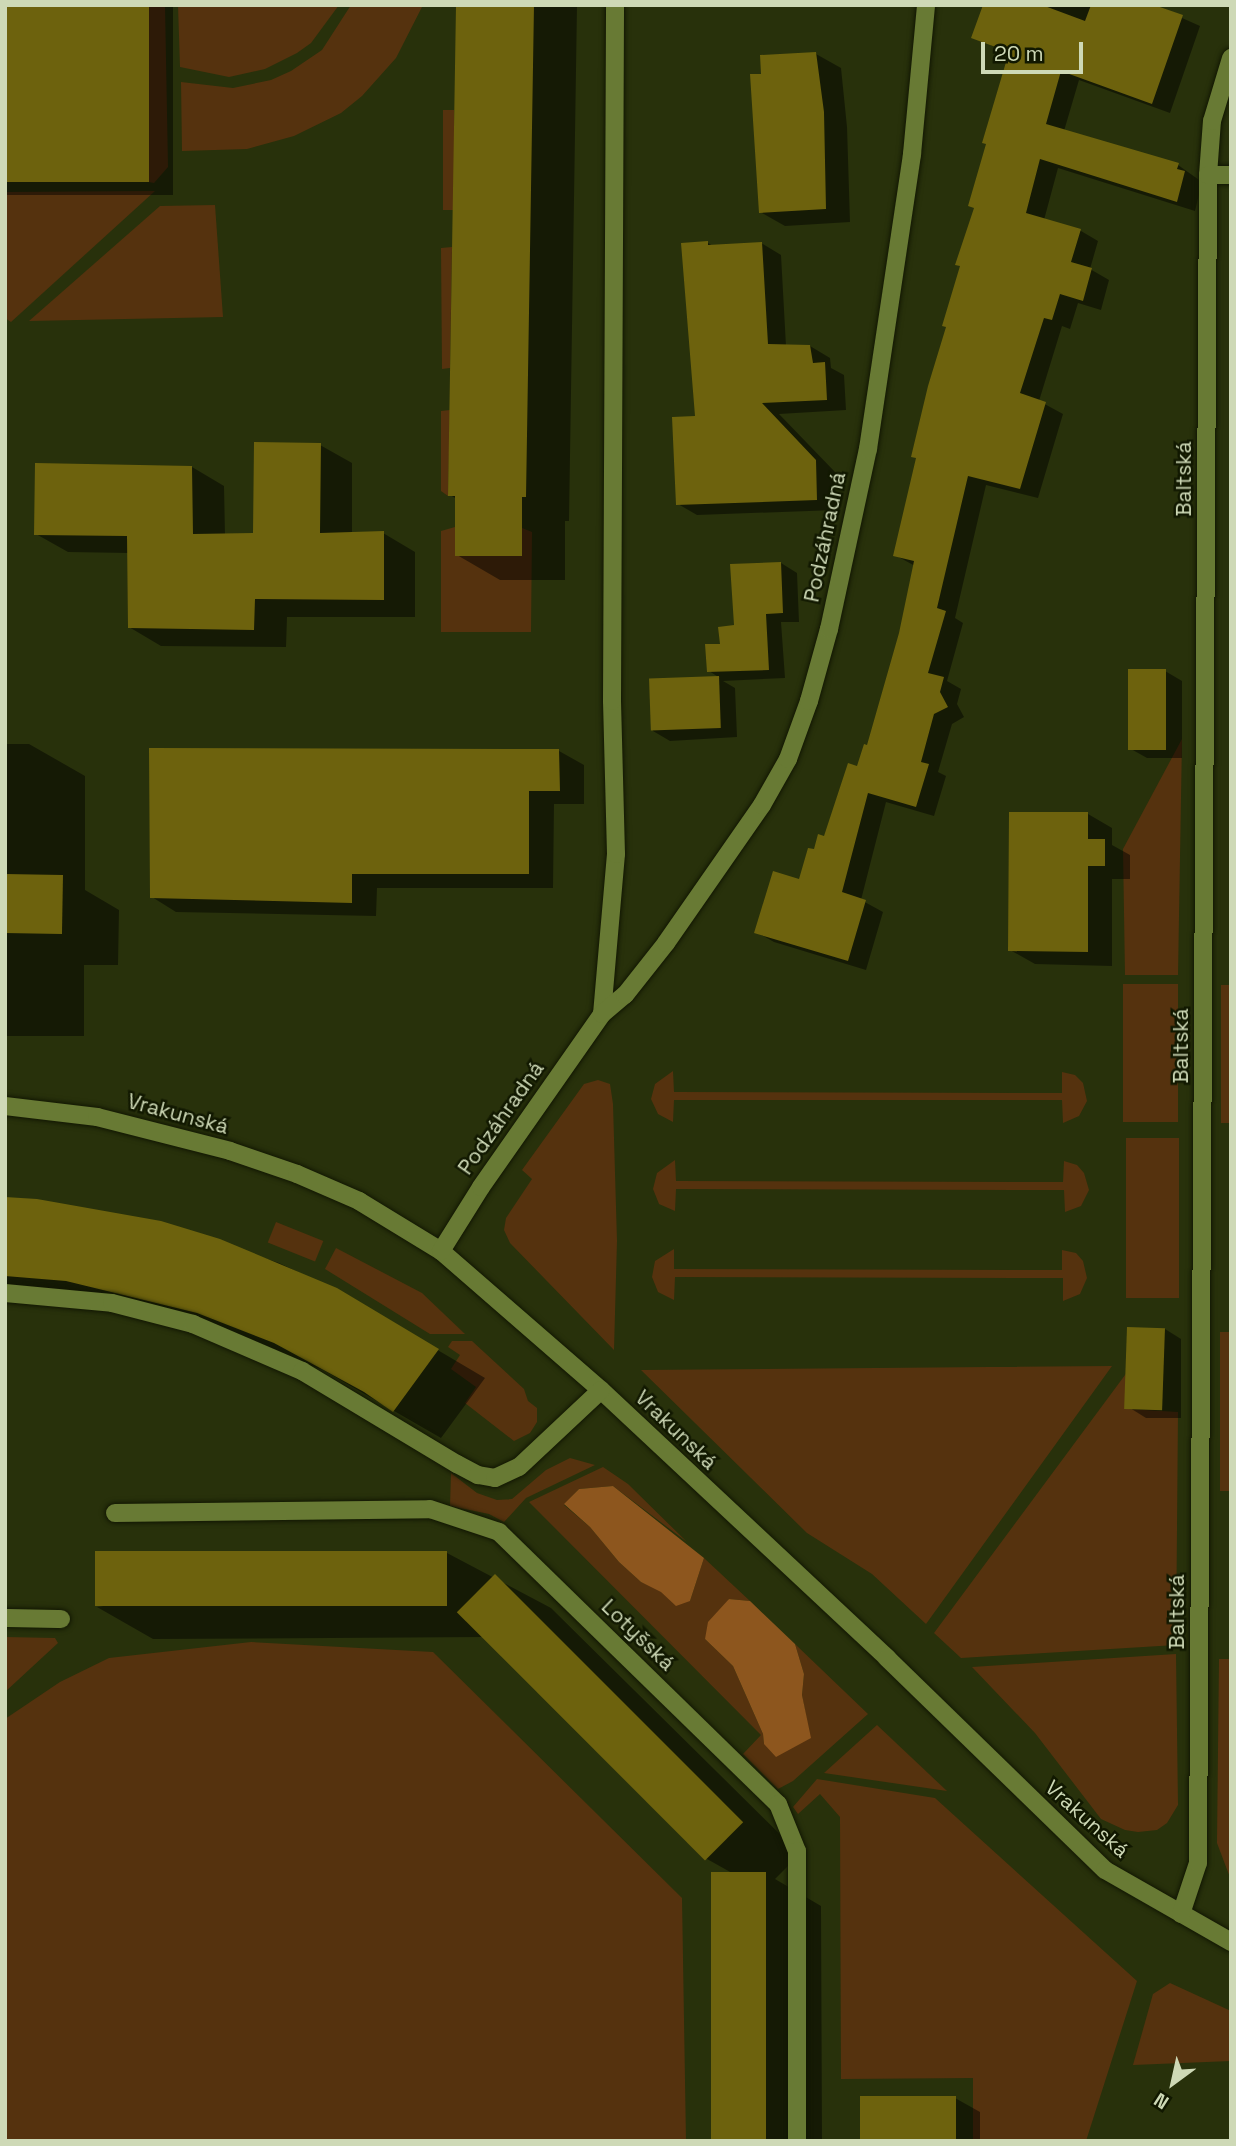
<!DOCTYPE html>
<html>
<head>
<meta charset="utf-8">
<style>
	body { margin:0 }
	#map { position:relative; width:1236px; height:2146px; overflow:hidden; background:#28310b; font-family:"Space Grotesk",sans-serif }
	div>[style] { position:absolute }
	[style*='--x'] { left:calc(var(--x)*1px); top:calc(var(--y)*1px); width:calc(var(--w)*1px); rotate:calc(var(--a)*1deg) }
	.green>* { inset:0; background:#55320e; transform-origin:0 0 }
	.forest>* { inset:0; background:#8d561e }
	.shadow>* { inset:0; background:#0007; transform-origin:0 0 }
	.building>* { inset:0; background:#6d620d; transform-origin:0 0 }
	.roads { filter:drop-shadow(0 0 2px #121703) drop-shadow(0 0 2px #121703) }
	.minor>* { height:18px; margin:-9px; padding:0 9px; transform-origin:9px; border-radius:9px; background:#687a34 }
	span { translate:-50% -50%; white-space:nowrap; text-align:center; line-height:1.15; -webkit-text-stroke:5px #111800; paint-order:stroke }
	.street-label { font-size:21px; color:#ced9b6 }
	.frame { position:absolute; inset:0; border:7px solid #ced9b6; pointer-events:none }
	.north { position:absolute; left:1138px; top:2048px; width:70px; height:70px; -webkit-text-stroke:5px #111800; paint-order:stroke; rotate:213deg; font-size:19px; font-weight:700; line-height:28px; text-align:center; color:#ced9b6 }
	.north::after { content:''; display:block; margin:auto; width:24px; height:32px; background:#ced9b6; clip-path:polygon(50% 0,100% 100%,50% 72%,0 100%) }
	.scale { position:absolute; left:981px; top:42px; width:102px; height:32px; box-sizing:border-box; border:4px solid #ced9b6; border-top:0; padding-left:9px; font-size:21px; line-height:24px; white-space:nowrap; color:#ced9b6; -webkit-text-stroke:5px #111800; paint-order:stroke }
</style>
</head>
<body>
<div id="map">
	<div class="green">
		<div style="clip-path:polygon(149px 5px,165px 5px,168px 167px,154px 183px,149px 182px)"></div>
		<div style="clip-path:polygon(178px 5px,339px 5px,311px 43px,297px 53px,265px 69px,229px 77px,180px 67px)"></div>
		<div style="clip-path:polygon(351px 5px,423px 5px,396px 58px,362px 96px,341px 113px,294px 136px,247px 149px,182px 151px,181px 82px,233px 88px,271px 80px,291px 71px,322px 50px)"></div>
		<div style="left:443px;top:110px;width:11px;height:100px"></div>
		<div style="clip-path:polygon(155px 191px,11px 322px,5px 318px,5px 192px)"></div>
		<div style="clip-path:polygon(215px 205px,223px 317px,29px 321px,160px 206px)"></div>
		<div style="clip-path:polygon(452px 247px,450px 368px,442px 369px,441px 248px)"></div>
		<div style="clip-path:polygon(450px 410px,448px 496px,441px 491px,441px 411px)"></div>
		<div style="clip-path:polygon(455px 527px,456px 556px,522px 556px,522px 528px,532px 532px,531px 632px,441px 632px,441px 531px)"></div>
		<div style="clip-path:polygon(1182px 739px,1178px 975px,1125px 975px,1123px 849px)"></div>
		<div style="left:1123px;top:984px;width:55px;height:138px"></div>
		<div style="left:1221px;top:985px;width:10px;height:138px"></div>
		<div style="clip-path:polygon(673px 1071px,674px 1092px,1062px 1093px,1062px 1072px,1075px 1075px,1083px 1083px,1087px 1101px,1079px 1116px,1063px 1123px,1062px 1100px,674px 1100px,673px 1122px,658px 1114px,651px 1099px,655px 1084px)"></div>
		<div style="clip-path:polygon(598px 1080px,610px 1084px,613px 1104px,617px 1241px,614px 1350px,510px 1243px,504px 1230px,506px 1218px,532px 1179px,522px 1170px,584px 1084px)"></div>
		<div style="left:1179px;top:1138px;width:160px;height:53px;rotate:90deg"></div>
		<div style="clip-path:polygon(675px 1160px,676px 1181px,1063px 1182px,1064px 1161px,1077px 1165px,1084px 1173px,1089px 1190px,1081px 1206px,1065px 1212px,1064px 1190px,676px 1189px,675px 1211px,659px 1204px,653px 1189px,657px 1173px)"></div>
		<div style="left:276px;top:1222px;width:51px;height:22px;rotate:22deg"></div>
		<div style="clip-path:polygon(336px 1248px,422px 1293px,465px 1334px,430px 1334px,325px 1269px)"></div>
		<div style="clip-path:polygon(674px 1249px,674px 1269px,1062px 1270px,1062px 1250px,1076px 1253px,1083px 1261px,1087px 1278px,1080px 1294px,1063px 1301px,1063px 1278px,675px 1277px,674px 1300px,658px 1292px,652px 1277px,655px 1261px)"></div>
		<div style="left:1220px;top:1332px;width:11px;height:159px"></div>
		<div style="clip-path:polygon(452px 1341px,472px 1341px,524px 1389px,528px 1401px,537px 1408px,537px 1422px,530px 1433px,514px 1441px,465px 1403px,476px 1387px,451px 1369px,460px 1355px,448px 1347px)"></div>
		<div style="clip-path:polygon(1112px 1366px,926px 1624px,872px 1574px,807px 1533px,641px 1370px)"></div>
		<div style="clip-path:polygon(1128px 1371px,1128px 1409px,1178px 1412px,1176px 1645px,961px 1658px,934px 1633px)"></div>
		<div style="clip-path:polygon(570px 1458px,595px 1465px,526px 1498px,504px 1522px,489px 1514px,450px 1506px,451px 1473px,477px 1493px,497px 1500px,512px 1499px,546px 1470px)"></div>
		<div style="clip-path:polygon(603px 1467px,628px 1484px,687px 1542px,613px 1486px,579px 1489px,564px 1505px,590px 1527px,619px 1562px,641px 1582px,690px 1601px,704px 1558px,750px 1601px,729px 1599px,705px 1639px,733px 1666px,763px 1734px,764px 1744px,810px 1738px,802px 1695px,804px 1674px,795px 1644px,868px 1714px,793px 1781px,778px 1789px,743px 1754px,761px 1735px,529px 1502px)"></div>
		<div style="clip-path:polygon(5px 1637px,55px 1638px,58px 1643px,5px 1692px)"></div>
		<div style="clip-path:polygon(251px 1642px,433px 1652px,682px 1898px,686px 2141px,5px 2141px,5px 1719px,60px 1682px,109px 1658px)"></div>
		<div style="clip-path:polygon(1176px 1654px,1178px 1805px,1167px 1823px,1157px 1830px,1138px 1832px,1125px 1830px,1101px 1819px,1035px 1733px,972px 1667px)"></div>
		<div style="clip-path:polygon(1219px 1659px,1231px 1659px,1231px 1880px,1217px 1843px)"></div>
		<div style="clip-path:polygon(877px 1725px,947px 1791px,824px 1773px)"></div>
		<div style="clip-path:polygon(817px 1779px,935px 1798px,1137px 1981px,1086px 2141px,973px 2141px,973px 2078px,841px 2079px,840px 1817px,820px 1794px,798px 1814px,793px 1807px)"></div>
		<div style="clip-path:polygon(1170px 1983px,1231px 2011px,1231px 2061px,1133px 2065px,1153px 1994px)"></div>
	</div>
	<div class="forest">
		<div style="clip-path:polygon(613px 1486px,704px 1558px,690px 1601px,676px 1606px,661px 1592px,641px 1582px,619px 1562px,590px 1527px,564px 1504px,579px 1489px)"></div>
		<div style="clip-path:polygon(729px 1599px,750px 1601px,795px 1644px,804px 1674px,802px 1695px,811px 1738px,776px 1757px,764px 1744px,763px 1734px,733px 1666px,705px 1639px,708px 1622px)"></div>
	</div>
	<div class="shadow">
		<div style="left:5px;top:5px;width:168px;height:190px"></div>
		<div style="clip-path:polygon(458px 5px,577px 6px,569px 521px,565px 521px,565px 580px,500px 580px,457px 555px,457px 499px,450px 495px)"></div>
		<div style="clip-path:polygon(985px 5px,1153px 5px,1200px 26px,1170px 113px,1079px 80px,1064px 131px,1178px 165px,1202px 182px,1195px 211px,1058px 168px,1044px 220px,1081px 231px,1098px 241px,1090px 269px,1109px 280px,1101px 310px,1078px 303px,1070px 329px,1062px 326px,1039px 401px,1063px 414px,1038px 498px,986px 485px,955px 618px,963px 623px,947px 681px,961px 689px,957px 704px,964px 717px,952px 724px,938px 772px,946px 776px,934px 816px,886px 802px,861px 900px,883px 912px,866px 970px,774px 942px,756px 932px,800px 881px,825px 838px,868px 747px,900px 633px,915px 566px,895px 555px,1010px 54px,973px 37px)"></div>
		<div style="clip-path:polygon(816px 54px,841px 68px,847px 127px,850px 222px,785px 226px,760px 212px,763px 75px)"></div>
		<div style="clip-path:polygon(708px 243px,713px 246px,761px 243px,781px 255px,786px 346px,810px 346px,830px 358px,831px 368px,844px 375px,846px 410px,779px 414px,835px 472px,836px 510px,697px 515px,678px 504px,697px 418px)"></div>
		<div style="clip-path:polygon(320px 445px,352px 463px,352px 534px,383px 533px,415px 552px,415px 617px,287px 617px,286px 647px,161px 646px,129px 627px,129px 553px,68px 552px,36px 534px,192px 467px,224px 486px,225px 535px,255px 535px)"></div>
		<div style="clip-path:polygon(781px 563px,797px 573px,799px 622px,781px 622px,785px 678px,723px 681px,735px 688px,737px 737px,670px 741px,653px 731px,651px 681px,720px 678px,709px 671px,722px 646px)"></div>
		<div style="clip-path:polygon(1165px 671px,1182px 681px,1182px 758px,1147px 758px,1131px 749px)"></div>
		<div style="clip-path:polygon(5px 744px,29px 744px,85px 776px,85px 890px,119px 910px,118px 965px,84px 965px,84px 1036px,5px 1036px)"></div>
		<div style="clip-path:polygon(559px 751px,584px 765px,584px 804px,554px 804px,553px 888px,377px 888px,376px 916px,176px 912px,152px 897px)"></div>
		<div style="clip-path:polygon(1088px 814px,1112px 828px,1112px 845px,1130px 855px,1130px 879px,1112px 879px,1112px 966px,1035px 964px,1010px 950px)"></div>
		<div style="clip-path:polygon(5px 1199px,160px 1223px,279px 1263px,336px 1290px,485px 1378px,441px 1438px,323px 1370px,220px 1331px,115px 1307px,5px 1299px)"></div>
		<div style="clip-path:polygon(1165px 1329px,1181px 1339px,1181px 1418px,1146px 1418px,1130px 1408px)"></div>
		<div style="clip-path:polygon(447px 1553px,551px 1608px,800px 1854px,775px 1879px,821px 1906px,822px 2141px,714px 2141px,732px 1873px,707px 1859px,485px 1637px,153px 1639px,97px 1607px)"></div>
		<div style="clip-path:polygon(955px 2098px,980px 2112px,980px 2141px,862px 2141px)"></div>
	</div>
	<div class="building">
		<div style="left:5px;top:5px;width:144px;height:177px"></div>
		<div style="clip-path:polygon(456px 5px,534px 5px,526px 497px,522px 497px,522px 556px,455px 556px,455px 496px,448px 496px)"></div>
		<div style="clip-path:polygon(983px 5px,1042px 5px,1085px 21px,1091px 5px,1154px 5px,1183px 15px,1152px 104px,1061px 71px,1046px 124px,1179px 163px,1177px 169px,1185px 171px,1177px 202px,1040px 159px,1026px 213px,1081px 229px,1071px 262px,1092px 268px,1083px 301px,1060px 294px,1052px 320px,1044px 318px,1020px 393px,1046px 402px,1020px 489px,968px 476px,937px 608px,946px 611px,928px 673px,944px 677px,940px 692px,948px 707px,934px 714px,921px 762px,929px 764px,916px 807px,868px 793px,842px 892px,866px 900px,848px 961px,754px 933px,773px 871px,799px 879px,808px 848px,814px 849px,818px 834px,824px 836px,848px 763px,857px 766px,864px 744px,867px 745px,899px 633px,914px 561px,893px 556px,916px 458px,911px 457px,928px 386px,946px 327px,942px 326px,960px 266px,955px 265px,974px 208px,968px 206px,986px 144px,982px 143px,1009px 52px,971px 38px)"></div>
		<div style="clip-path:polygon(816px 52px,824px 112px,826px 209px,759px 213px,750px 74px,761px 74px,760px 55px)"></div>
		<div style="clip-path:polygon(708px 241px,708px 245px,762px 242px,768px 344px,810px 345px,813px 363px,825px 362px,827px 400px,762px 403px,816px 460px,817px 500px,676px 505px,672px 417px,695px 416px,681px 243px)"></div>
		<div style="clip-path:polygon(254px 442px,321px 443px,320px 533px,384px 531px,384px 600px,255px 599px,254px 630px,128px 628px,127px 536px,34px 535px,35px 463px,192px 466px,193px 534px,253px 533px)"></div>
		<div style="clip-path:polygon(781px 562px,783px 613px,766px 614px,769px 670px,707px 672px,705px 644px,720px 644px,718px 627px,734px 625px,730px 564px)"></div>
		<div style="left:1128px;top:669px;width:38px;height:81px"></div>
		<div style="left:719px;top:676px;width:52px;height:70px;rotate:88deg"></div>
		<div style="clip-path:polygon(149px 748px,559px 749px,560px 791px,529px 791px,529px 874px,352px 874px,352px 903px,150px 898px)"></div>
		<div style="clip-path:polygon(1009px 812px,1088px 812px,1088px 839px,1105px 839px,1105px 866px,1088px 866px,1088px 952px,1008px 951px)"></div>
		<div style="left:63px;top:875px;width:59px;height:58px;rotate:91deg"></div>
		<div style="clip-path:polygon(5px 1197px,37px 1199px,161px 1221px,220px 1239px,337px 1288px,439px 1349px,393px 1412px,364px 1392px,274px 1343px,197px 1313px,66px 1281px,5px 1276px)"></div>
		<div style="left:1127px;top:1327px;width:38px;height:82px;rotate:2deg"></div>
		<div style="left:447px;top:1551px;width:55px;height:352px;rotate:90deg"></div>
		<div style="left:495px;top:1574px;width:351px;height:54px;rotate:45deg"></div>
		<div style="left:711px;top:1872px;width:55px;height:269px"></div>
		<div style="left:860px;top:2096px;width:96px;height:45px"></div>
	</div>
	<div class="roads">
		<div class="minor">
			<div style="--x:1208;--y:175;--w:54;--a:-85.8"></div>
			<div style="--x:1212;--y:121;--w:66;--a:-73.2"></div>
			<div style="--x:602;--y:1014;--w:161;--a:-85"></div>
			<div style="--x:616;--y:854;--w:153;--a:-91.5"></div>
			<div style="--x:612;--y:701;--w:696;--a:-89.75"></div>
			<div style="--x:5;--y:1106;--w:93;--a:6.8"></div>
			<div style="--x:97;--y:1117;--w:137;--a:14.3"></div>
			<div style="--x:230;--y:1151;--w:71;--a:18.9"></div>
			<div style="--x:297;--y:1174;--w:68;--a:23.5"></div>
			<div style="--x:359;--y:1201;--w:96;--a:31.4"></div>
			<div style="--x:441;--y:1251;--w:212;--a:41"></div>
			<div style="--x:601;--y:1390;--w:392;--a:43.1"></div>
			<div style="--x:887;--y:1658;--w:304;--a:44.2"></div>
			<div style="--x:1105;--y:1870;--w:145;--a:29.7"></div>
			<div style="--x:441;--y:1251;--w:75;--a:-58"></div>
			<div style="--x:481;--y:1187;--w:211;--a:-55"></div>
			<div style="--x:602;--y:1014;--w:30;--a:-40"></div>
			<div style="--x:625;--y:995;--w:66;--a:-51.7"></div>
			<div style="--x:666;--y:943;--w:168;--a:-55.2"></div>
			<div style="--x:762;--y:805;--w:53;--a:-60.5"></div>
			<div style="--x:788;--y:759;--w:62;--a:-70.1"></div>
			<div style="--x:809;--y:701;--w:75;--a:-74.5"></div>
			<div style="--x:829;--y:629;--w:184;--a:-77.8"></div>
			<div style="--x:868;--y:449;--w:298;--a:-81.5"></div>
			<div style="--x:912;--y:154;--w:150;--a:-84.6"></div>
			<div style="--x:5;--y:1293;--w:107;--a:5.3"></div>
			<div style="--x:112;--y:1303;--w:84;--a:14.5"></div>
			<div style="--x:193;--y:1324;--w:119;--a:23.3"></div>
			<div style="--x:302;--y:1371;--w:181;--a:31"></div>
			<div style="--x:457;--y:1464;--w:24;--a:28"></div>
			<div style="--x:478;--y:1475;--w:17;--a:10"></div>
			<div style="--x:495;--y:1478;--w:26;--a:-25"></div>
			<div style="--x:519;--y:1467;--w:112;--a:-43.2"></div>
			<div style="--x:115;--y:1513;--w:315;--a:-0.7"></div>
			<div style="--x:430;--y:1509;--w:73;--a:18.4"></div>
			<div style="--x:499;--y:1532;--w:390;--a:44.3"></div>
			<div style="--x:778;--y:1804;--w:51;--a:68"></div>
			<div style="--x:797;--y:1851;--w:290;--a:90"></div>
			<div style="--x:5;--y:1618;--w:56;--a:1"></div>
			<div style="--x:1181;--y:1914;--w:54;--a:-71.6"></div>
			<div style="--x:1198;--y:1863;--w:1688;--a:-89.66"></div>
			<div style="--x:1208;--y:175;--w:23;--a:0"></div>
		</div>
	</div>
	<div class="street-label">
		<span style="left:1184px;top:479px;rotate:-90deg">Baltská</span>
		<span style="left:825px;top:537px;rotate:-78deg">Podzáhradná</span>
		<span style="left:1181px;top:1046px;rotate:-90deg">Baltská</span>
		<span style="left:178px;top:1114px;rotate:15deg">Vrakunská</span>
		<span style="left:501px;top:1118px;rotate:-55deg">Podzáhradná</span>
		<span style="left:676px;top:1430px;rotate:44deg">Vrakunská</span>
		<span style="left:1177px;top:1612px;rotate:-90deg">Baltská</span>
		<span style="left:638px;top:1635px;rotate:44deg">Lotyšská</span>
		<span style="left:1087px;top:1819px;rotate:42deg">Vrakunská</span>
	</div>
	<div class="frame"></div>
	<div class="north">N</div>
	<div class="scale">20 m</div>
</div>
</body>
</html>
